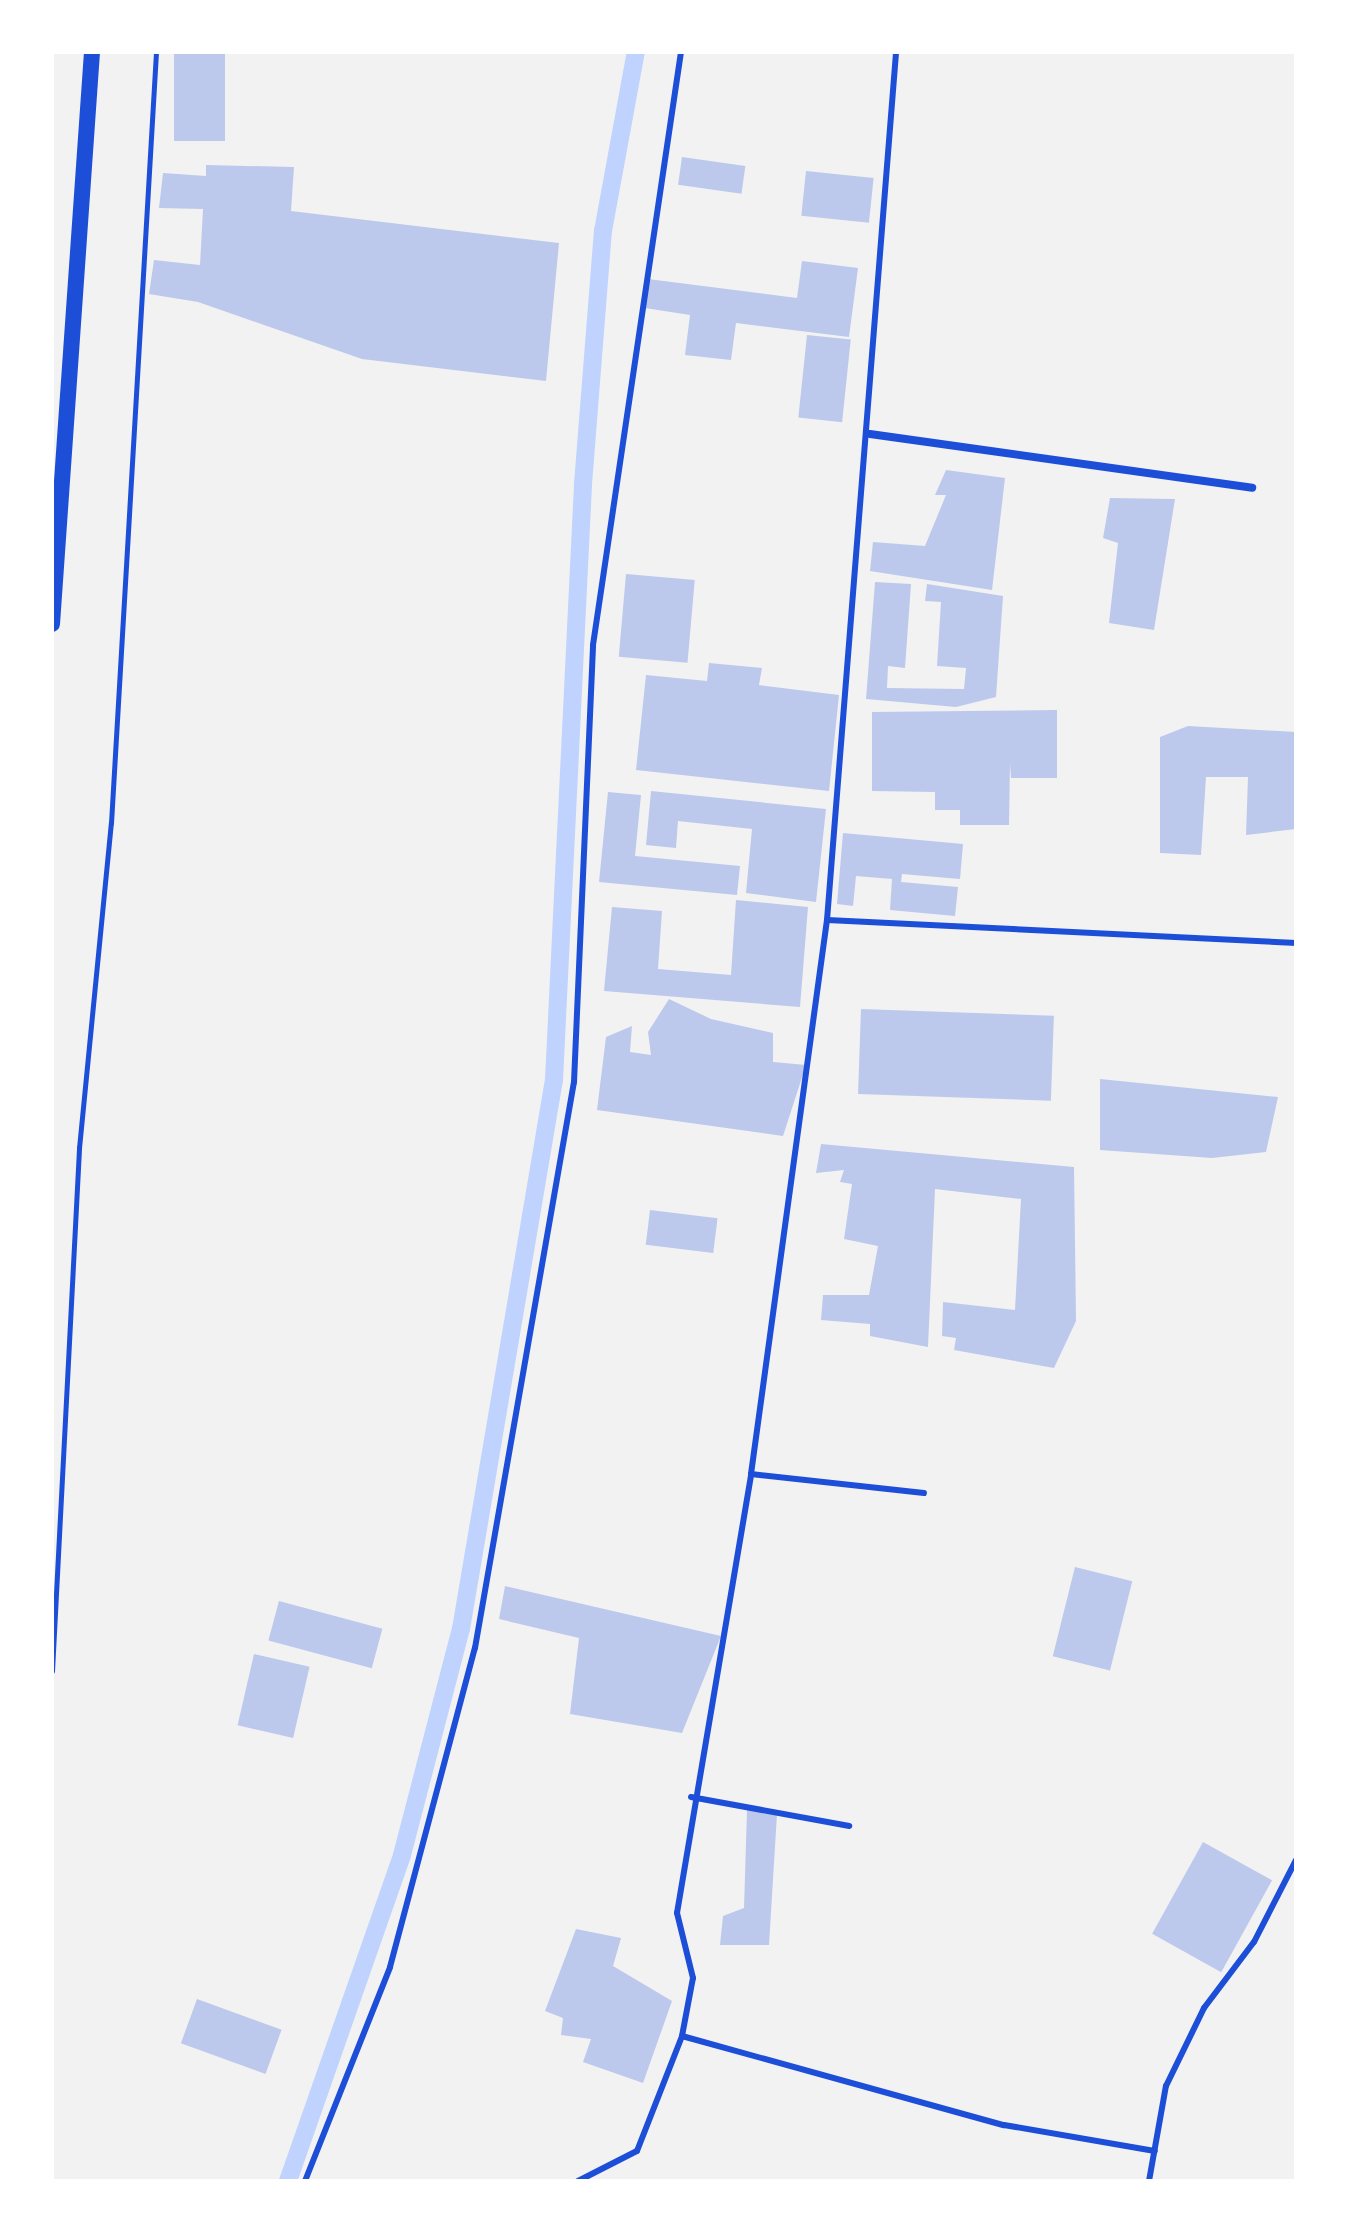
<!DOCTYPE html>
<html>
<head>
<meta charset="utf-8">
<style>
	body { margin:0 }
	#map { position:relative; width:1348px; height:2233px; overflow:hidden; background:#f2f2f2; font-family:"Roboto Serif",serif }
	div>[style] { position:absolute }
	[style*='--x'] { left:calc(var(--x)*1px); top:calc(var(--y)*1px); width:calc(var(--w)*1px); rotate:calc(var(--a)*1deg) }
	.stream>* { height:18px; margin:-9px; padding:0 9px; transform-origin:9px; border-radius:9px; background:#bfd3fe }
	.building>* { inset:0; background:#bdc9ec; transform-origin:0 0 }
	.path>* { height:5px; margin:-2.5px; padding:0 2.5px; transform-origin:2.5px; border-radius:2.5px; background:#1d4ed8 }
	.service>* { height:6px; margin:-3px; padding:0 3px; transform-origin:3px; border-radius:3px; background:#1d4ed8 }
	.minor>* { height:8px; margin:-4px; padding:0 4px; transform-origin:4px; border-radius:4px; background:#1d4ed8 }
	.secondary>* { height:16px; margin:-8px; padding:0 8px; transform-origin:8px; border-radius:8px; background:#1d4ed8 }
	span { translate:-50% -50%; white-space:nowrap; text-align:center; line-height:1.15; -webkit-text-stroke:8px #fff; paint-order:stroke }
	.frame { position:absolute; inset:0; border:54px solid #fff; pointer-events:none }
</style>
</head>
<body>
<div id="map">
	<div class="stream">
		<div style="--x:288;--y:2181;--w:345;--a:-70.7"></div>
		<div style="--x:402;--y:1855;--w:234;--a:-75.4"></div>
		<div style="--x:461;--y:1629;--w:557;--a:-80.39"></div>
		<div style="--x:554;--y:1080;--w:597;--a:-87.21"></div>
		<div style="--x:583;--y:484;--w:254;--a:-85.5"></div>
		<div style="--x:603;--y:231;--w:182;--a:-79.6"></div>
	</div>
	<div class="building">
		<div style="left:174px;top:52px;width:51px;height:89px"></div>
		<div style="left:682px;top:157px;width:64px;height:28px;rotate:8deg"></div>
		<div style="clip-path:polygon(206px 165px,294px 167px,291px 211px,559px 243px,546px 381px,362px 359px,198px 302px,149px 294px,154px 260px,200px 265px,203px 209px,159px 208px,163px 173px,206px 176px)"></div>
		<div style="left:806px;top:171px;width:68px;height:45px;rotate:6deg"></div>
		<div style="clip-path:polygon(802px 261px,858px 268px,849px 337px,736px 323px,731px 360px,685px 355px,690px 315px,645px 308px,648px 279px,797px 298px)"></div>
		<div style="left:807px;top:335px;width:44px;height:83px;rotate:6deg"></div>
		<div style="clip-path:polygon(946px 470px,1005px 478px,992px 590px,870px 571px,873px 542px,925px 546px,946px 495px,935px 495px)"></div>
		<div style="clip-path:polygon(1110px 498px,1175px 499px,1154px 630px,1109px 623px,1118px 543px,1103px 538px)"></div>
		<div style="left:626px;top:574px;width:69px;height:83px;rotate:5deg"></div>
		<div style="clip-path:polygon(875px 582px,911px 584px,905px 668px,888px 666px,887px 688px,964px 689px,966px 668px,937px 666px,941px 602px,925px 601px,927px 584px,1003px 596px,996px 697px,956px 707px,866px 699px)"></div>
		<div style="clip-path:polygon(709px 663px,762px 668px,759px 685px,839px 695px,829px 791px,636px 770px,646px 675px,707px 681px)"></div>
		<div style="clip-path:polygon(1057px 710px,1057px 778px,1011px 778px,1010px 763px,1009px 825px,960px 825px,960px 810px,935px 810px,935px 792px,872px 791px,872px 712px)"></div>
		<div style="clip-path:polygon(1188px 726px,1296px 732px,1296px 829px,1246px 835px,1248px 777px,1206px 777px,1201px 855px,1160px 853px,1160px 737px)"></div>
		<div style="clip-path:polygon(651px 791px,826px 809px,816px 902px,746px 893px,752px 829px,678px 821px,676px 848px,646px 845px)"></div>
		<div style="clip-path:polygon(608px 792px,641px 795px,635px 856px,740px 866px,737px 895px,599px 882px)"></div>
		<div style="clip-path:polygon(843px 833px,963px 844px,960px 879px,902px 874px,901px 882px,958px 887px,955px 916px,890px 910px,892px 879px,856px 876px,853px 906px,837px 904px)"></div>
		<div style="clip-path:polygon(736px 900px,808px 907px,800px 1007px,604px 991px,612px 907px,662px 911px,658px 969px,731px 975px)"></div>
		<div style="clip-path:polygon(669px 999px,711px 1019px,773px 1033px,773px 1062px,806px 1065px,783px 1136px,597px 1110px,606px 1037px,632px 1026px,630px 1052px,651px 1055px,648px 1032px)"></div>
		<div style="left:861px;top:1009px;width:193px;height:85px;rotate:2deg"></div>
		<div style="clip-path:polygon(1100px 1079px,1278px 1097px,1266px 1152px,1212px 1158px,1100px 1150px)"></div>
		<div style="clip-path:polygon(821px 1144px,1074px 1167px,1076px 1321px,1054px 1368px,954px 1350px,956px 1338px,942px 1336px,943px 1302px,1015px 1310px,1021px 1199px,935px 1189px,928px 1347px,870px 1336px,870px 1324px,821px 1320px,823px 1295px,869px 1295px,878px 1246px,844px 1239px,852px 1184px,840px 1182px,844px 1170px,816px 1173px)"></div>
		<div style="left:650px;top:1210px;width:68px;height:35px;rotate:7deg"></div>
		<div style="left:1075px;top:1567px;width:59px;height:92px;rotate:14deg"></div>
		<div style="clip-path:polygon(505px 1586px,721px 1636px,682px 1733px,570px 1714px,579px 1638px,499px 1619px)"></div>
		<div style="left:279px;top:1601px;width:107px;height:41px;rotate:15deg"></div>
		<div style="left:254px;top:1654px;width:57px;height:73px;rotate:13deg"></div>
		<div style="clip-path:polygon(747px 1810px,777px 1814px,769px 1945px,720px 1945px,723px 1916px,744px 1908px)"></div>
		<div style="left:1203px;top:1842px;width:79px;height:105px;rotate:29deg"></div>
		<div style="clip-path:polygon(576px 1929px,621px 1938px,613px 1966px,672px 2001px,643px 2083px,583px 2062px,591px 2039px,561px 2035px,563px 2018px,545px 2011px)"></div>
		<div style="left:197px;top:1999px;width:90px;height:47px;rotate:20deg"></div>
	</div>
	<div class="path">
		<div style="--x:52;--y:1671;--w:524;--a:-87.04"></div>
		<div style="--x:79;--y:1148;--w:327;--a:-84.4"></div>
		<div style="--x:111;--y:823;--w:772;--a:-86.66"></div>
	</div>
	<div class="service">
		<div style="--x:827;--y:920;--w:470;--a:2.8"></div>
		<div style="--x:751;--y:1474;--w:174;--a:6.3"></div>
		<div style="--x:691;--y:1797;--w:161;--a:10.4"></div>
		<div style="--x:682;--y:2036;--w:334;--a:15.5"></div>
		<div style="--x:1004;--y:2125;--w:153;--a:9.8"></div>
		<div style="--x:305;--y:2181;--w:230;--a:-68.3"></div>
		<div style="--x:390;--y:1967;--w:330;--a:-75.1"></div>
		<div style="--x:475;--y:1648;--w:575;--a:-80.08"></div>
		<div style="--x:574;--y:1082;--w:437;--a:-87.5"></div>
		<div style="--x:593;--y:645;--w:599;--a:-81.56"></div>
		<div style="--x:578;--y:2181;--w:66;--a:-27"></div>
		<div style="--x:637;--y:2151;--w:123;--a:-68.6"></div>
		<div style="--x:682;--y:2036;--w:59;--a:-79.3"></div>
		<div style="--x:693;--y:1978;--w:67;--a:-103.8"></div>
		<div style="--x:677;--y:1913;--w:445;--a:-80.4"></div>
		<div style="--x:751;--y:1474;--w:559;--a:-82.19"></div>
		<div style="--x:827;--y:920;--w:871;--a:-85.45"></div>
		<div style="--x:1149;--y:2181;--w:97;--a:-79.9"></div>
		<div style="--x:1166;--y:2086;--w:87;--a:-64"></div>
		<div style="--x:1204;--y:2008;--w:83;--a:-52.9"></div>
		<div style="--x:1254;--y:1942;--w:92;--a:-62.9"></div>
	</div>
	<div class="minor">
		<div style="--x:870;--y:434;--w:386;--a:8"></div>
	</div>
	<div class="secondary">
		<div style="--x:52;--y:624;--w:573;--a:-86"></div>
	</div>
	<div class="frame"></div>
</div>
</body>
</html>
